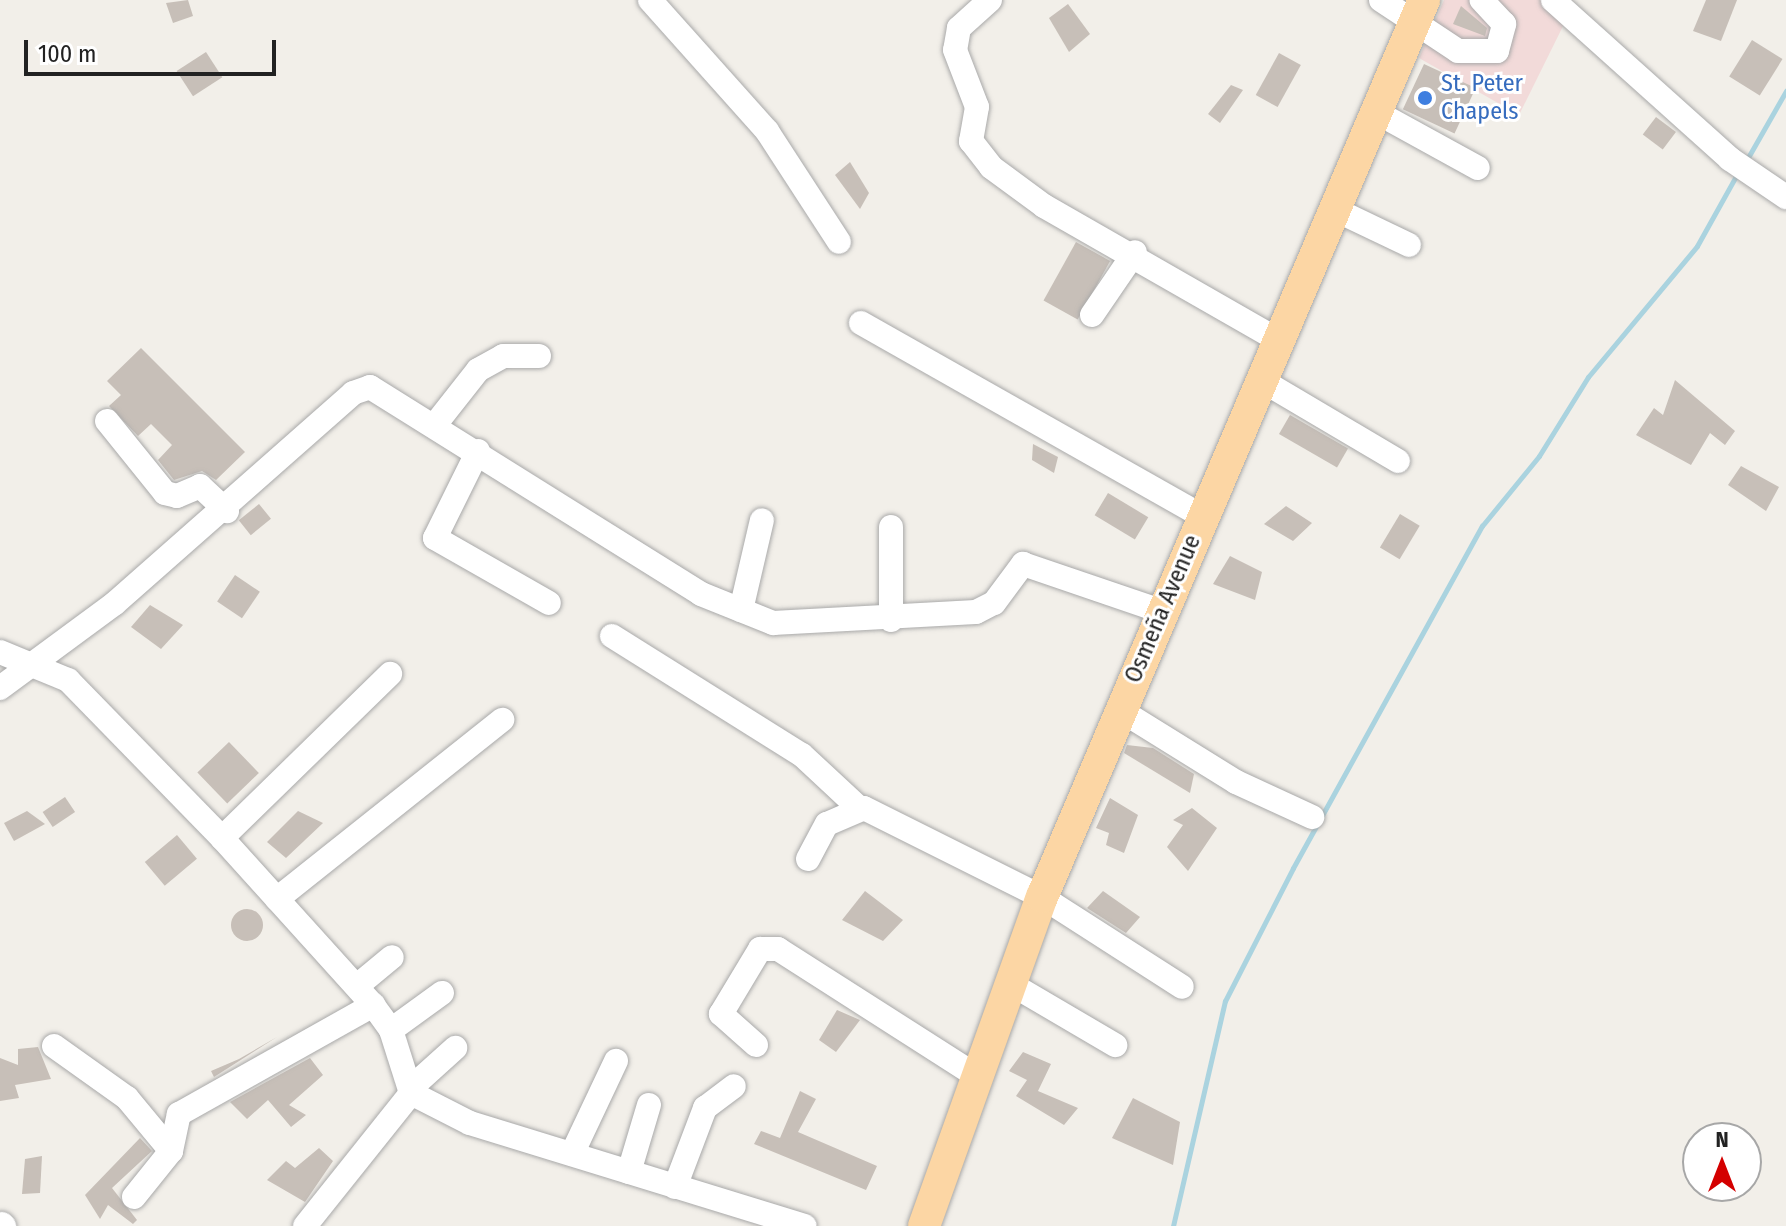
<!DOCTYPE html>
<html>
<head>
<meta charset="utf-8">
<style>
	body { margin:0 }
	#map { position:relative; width:1786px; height:1226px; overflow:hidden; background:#f2efe9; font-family:"Fira Sans Condensed",sans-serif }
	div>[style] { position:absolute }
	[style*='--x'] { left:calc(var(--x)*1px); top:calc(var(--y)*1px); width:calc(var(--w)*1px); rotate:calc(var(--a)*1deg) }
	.commercial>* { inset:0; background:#f2dad9 }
	.stream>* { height:5px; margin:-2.5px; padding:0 2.5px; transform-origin:2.5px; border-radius:2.5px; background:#aad3df }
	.building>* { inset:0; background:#c7bfb8; transform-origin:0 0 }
	.round { border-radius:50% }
	.roads { filter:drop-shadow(0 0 2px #a9a9a9) drop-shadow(0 0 2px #a9a9a9) }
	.minor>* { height:24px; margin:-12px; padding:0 12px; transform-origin:12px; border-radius:12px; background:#fff }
	.major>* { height:32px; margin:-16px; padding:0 16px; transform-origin:16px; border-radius:16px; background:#fcd6a4 }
	.dots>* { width:22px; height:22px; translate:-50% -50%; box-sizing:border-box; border:4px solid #fff; border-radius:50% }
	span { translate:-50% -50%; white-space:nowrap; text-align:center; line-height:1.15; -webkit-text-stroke:6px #fff; paint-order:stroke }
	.shop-label { font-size:24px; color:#366cbe }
	.left { translate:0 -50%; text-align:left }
	.street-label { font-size:24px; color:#222 }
	.north { position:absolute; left:1682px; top:1122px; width:80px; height:80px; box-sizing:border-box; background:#fff; border:2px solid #a7a7a7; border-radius:50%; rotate:0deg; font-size:22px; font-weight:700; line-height:32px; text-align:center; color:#222 }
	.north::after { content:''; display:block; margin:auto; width:28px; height:36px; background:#d40000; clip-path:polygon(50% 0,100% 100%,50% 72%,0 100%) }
	.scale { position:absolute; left:24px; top:40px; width:252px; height:36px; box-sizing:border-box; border:4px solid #222; border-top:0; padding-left:10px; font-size:24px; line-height:28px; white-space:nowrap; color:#222; -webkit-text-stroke:6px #fff; paint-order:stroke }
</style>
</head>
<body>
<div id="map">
	<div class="commercial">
		<div style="clip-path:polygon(1444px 0,1548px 0,1568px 16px,1519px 115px,1419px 58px)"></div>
	</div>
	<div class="stream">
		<div style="--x:1746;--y:161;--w:81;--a:-60.3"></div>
		<div style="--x:1173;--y:1226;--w:231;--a:-77"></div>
		<div style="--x:1225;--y:1001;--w:149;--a:-62.9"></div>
		<div style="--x:1293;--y:868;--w:391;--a:-61.1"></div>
		<div style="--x:1482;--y:526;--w:90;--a:-50.8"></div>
		<div style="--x:1539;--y:456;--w:93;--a:-58.2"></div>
		<div style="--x:1588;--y:377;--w:170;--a:-50.2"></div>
		<div style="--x:1697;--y:246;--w:82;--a:-60.9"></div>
	</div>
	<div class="building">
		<div style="clip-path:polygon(188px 0,193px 16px,173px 23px,166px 3px)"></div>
		<div style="clip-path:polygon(1706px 0,1737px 0,1721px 41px,1693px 31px)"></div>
		<div style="clip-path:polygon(1068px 4px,1090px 34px,1069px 52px,1049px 18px)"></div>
		<div style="clip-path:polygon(1461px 6px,1487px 28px,1485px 36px,1453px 24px)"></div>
		<div style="left:1752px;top:40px;width:36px;height:43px;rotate:32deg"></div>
		<div style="left:206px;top:52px;width:30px;height:35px;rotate:57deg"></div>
		<div style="left:1279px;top:53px;width:25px;height:48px;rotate:29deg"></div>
		<div style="left:1424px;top:64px;width:57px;height:50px;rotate:25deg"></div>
		<div style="clip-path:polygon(1231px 85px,1243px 90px,1220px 123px,1208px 114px)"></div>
		<div style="left:1656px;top:117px;width:25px;height:22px;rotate:37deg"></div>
		<div style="clip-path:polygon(850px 162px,869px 193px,860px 209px,835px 175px)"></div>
		<div style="left:1076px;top:242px;width:39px;height:67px;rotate:29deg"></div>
		<div style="clip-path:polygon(141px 348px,245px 452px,216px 480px,202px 471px,174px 480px,158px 460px,172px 445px,151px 424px,138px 436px,109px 406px,121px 395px,107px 381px)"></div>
		<div style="clip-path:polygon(1675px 380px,1735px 431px,1725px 445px,1710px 433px,1691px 465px,1636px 435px,1654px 408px,1663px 415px)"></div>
		<div style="left:1290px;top:415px;width:67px;height:22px;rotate:30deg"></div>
		<div style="clip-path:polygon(1033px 444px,1058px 457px,1054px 473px,1032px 460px)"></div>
		<div style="clip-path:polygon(1741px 466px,1779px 487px,1766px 511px,1728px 485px)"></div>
		<div style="left:1108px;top:493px;width:47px;height:26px;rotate:31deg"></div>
		<div style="left:259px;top:504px;width:19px;height:26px;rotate:51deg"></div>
		<div style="clip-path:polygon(1286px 506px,1312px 523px,1293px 541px,1264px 524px)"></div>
		<div style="left:1400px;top:514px;width:23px;height:39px;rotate:31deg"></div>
		<div style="clip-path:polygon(1230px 556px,1262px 572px,1255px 600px,1213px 584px)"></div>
		<div style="left:235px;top:575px;width:30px;height:32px;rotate:34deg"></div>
		<div style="clip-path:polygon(150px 605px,183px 625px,161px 649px,131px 627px)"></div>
		<div style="left:229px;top:742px;width:43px;height:44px;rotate:46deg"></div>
		<div style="clip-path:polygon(1127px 745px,1153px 748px,1194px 774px,1190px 793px,1124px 753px)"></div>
		<div style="left:65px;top:797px;width:18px;height:27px;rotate:56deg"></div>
		<div style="clip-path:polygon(1110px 798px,1138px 815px,1124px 853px,1106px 845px,1109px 833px,1096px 828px)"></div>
		<div style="clip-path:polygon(1192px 808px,1217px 828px,1188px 871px,1167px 847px,1183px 825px,1173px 820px)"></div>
		<div style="clip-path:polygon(27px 811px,45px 824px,14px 841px,4px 823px)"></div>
		<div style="clip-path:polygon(298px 811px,323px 823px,286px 858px,267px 842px)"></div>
		<div style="left:177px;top:835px;width:31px;height:42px;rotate:50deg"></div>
		<div style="clip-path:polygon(865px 891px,903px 920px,883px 941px,842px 920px)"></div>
		<div style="clip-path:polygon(1103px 891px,1140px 917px,1126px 933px,1087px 908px)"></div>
		<div class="round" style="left:231px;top:909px;width:32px;height:32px"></div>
		<div style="clip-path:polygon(837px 1010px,860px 1020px,836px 1052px,819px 1040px)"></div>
		<div style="clip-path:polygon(277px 1037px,214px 1077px,211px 1071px,239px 1059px)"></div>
		<div style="clip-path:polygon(38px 1047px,51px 1079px,15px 1085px,19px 1098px,0 1101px,0 1058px,18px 1065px,18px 1049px)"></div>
		<div style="clip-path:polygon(1023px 1052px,1051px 1064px,1038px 1091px,1078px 1108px,1064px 1125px,1016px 1096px,1027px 1080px,1009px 1071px)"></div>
		<div style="clip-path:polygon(310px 1058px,323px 1075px,289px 1105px,306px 1115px,291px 1127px,268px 1100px,247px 1119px,230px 1102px)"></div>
		<div style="clip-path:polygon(800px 1091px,816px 1099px,798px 1132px,877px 1166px,866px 1190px,754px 1144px,761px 1131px,780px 1138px)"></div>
		<div style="clip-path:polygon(1133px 1098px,1180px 1122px,1173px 1165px,1112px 1138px)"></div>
		<div style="clip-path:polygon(140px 1138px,152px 1151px,112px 1188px,137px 1220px,133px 1224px,108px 1205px,100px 1219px,85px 1195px)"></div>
		<div style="clip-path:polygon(319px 1148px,333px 1161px,305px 1202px,267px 1180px,286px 1161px,295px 1168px)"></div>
		<div style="clip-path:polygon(42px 1156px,40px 1193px,22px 1194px,25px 1159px)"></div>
	</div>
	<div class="roads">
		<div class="minor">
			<div style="--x:650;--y:0;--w:176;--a:48.2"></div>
			<div style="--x:767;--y:131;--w:132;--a:57"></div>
			<div style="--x:990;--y:0;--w:42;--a:137.9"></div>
			<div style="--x:959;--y:28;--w:22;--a:100"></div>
			<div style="--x:955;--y:50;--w:61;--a:68.9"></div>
			<div style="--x:977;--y:107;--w:35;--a:100"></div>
			<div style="--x:971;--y:141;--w:33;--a:52"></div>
			<div style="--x:991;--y:167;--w:66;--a:36.3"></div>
			<div style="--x:1044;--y:206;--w:270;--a:29.8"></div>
			<div style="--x:1381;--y:0;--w:92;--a:33.5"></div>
			<div style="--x:1458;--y:51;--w:39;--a:0"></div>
			<div style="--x:1497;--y:51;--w:28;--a:-75"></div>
			<div style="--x:1504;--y:24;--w:33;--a:-133"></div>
			<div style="--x:1553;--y:0;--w:238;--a:41.9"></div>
			<div style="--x:1730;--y:159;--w:68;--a:34.2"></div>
			<div style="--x:1376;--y:112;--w:116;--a:28.8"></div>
			<div style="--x:1334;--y:209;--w:83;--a:25.6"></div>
			<div style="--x:1092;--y:315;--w:76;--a:-55.7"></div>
			<div style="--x:861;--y:323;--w:392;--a:29.5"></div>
			<div style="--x:1261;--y:380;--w:159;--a:30.6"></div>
			<div style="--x:107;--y:421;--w:92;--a:51.1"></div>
			<div style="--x:165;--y:493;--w:12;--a:14"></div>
			<div style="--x:177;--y:496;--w:25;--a:-23"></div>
			<div style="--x:200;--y:486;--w:37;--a:43"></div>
			<div style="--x:434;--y:426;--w:71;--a:-51.8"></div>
			<div style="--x:478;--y:370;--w:29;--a:-29"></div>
			<div style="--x:503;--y:356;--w:36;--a:0"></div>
			<div style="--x:478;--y:451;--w:97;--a:116.3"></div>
			<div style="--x:435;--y:538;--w:131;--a:29.7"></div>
			<div style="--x:741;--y:610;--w:92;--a:-76.9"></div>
			<div style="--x:891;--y:620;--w:93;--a:-90"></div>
			<div style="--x:612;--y:636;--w:224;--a:32.1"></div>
			<div style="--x:802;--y:755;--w:78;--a:42.9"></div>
			<div style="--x:0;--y:652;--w:74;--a:22.4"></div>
			<div style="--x:68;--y:680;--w:221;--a:45.7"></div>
			<div style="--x:222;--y:838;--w:225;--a:47.9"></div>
			<div style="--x:373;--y:1005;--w:31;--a:54"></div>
			<div style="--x:391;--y:1030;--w:66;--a:72.4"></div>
			<div style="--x:411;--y:1093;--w:66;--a:27"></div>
			<div style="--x:470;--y:1123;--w:350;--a:17.1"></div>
			<div style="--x:0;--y:688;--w:142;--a:-36.4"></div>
			<div style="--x:114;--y:604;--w:319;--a:-41.4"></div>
			<div style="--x:353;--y:393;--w:18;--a:-19"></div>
			<div style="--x:370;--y:387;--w:390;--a:32"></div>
			<div style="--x:701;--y:594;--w:78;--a:21.9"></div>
			<div style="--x:773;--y:623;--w:203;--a:-3.1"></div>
			<div style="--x:976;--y:612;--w:20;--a:-27"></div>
			<div style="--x:994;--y:603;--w:49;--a:-53.4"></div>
			<div style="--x:1023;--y:564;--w:146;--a:18.8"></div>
			<div style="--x:1120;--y:710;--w:137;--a:31.8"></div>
			<div style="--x:1236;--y:782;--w:84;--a:24.7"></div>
			<div style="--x:222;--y:838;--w:235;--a:-44.3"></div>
			<div style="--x:808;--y:859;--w:40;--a:-62"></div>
			<div style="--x:827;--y:824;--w:40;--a:-23.4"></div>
			<div style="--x:864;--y:808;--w:199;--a:26.6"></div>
			<div style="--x:1042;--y:897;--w:166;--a:32.7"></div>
			<div style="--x:277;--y:899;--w:288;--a:-38.5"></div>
			<div style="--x:1011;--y:984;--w:121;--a:30.4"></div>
			<div style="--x:357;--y:986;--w:45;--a:-39.6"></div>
			<div style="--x:391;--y:1030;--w:63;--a:-36"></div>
			<div style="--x:756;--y:1045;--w:47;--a:-138.5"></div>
			<div style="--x:721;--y:1014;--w:76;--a:-59"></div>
			<div style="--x:760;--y:949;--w:18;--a:0"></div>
			<div style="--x:778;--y:949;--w:237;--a:32.6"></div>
			<div style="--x:54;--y:1046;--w:90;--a:35.5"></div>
			<div style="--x:127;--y:1098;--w:69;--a:50.3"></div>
			<div style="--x:413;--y:1086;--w:57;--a:-42.1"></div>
			<div style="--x:572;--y:1154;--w:103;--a:-64.7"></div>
			<div style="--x:629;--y:1172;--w:70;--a:-73.4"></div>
			<div style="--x:675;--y:1187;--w:85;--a:-69.2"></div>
			<div style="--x:705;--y:1108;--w:36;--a:-37"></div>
			<div style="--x:134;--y:1197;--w:59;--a:-51.2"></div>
			<div style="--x:171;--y:1151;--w:38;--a:-78"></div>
			<div style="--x:179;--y:1114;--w:223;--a:-29.3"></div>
			<div style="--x:2;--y:1224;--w:3;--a:45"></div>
			<div style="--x:305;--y:1226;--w:170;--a:-51.4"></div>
		</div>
		<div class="major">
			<div style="--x:924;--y:1226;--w:350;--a:-70.3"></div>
			<div style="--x:1042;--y:897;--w:975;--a:-66.93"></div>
		</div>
	</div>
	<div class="dots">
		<div style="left:1425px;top:98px;background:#3f7fe0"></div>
	</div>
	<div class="shop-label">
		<span class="left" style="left:1441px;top:98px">St. Peter<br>Chapels</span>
	</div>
	<div class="street-label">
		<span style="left:1163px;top:609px;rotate:-67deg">Osmeña Avenue</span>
	</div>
	<div class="north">N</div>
	<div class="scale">100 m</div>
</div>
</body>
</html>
